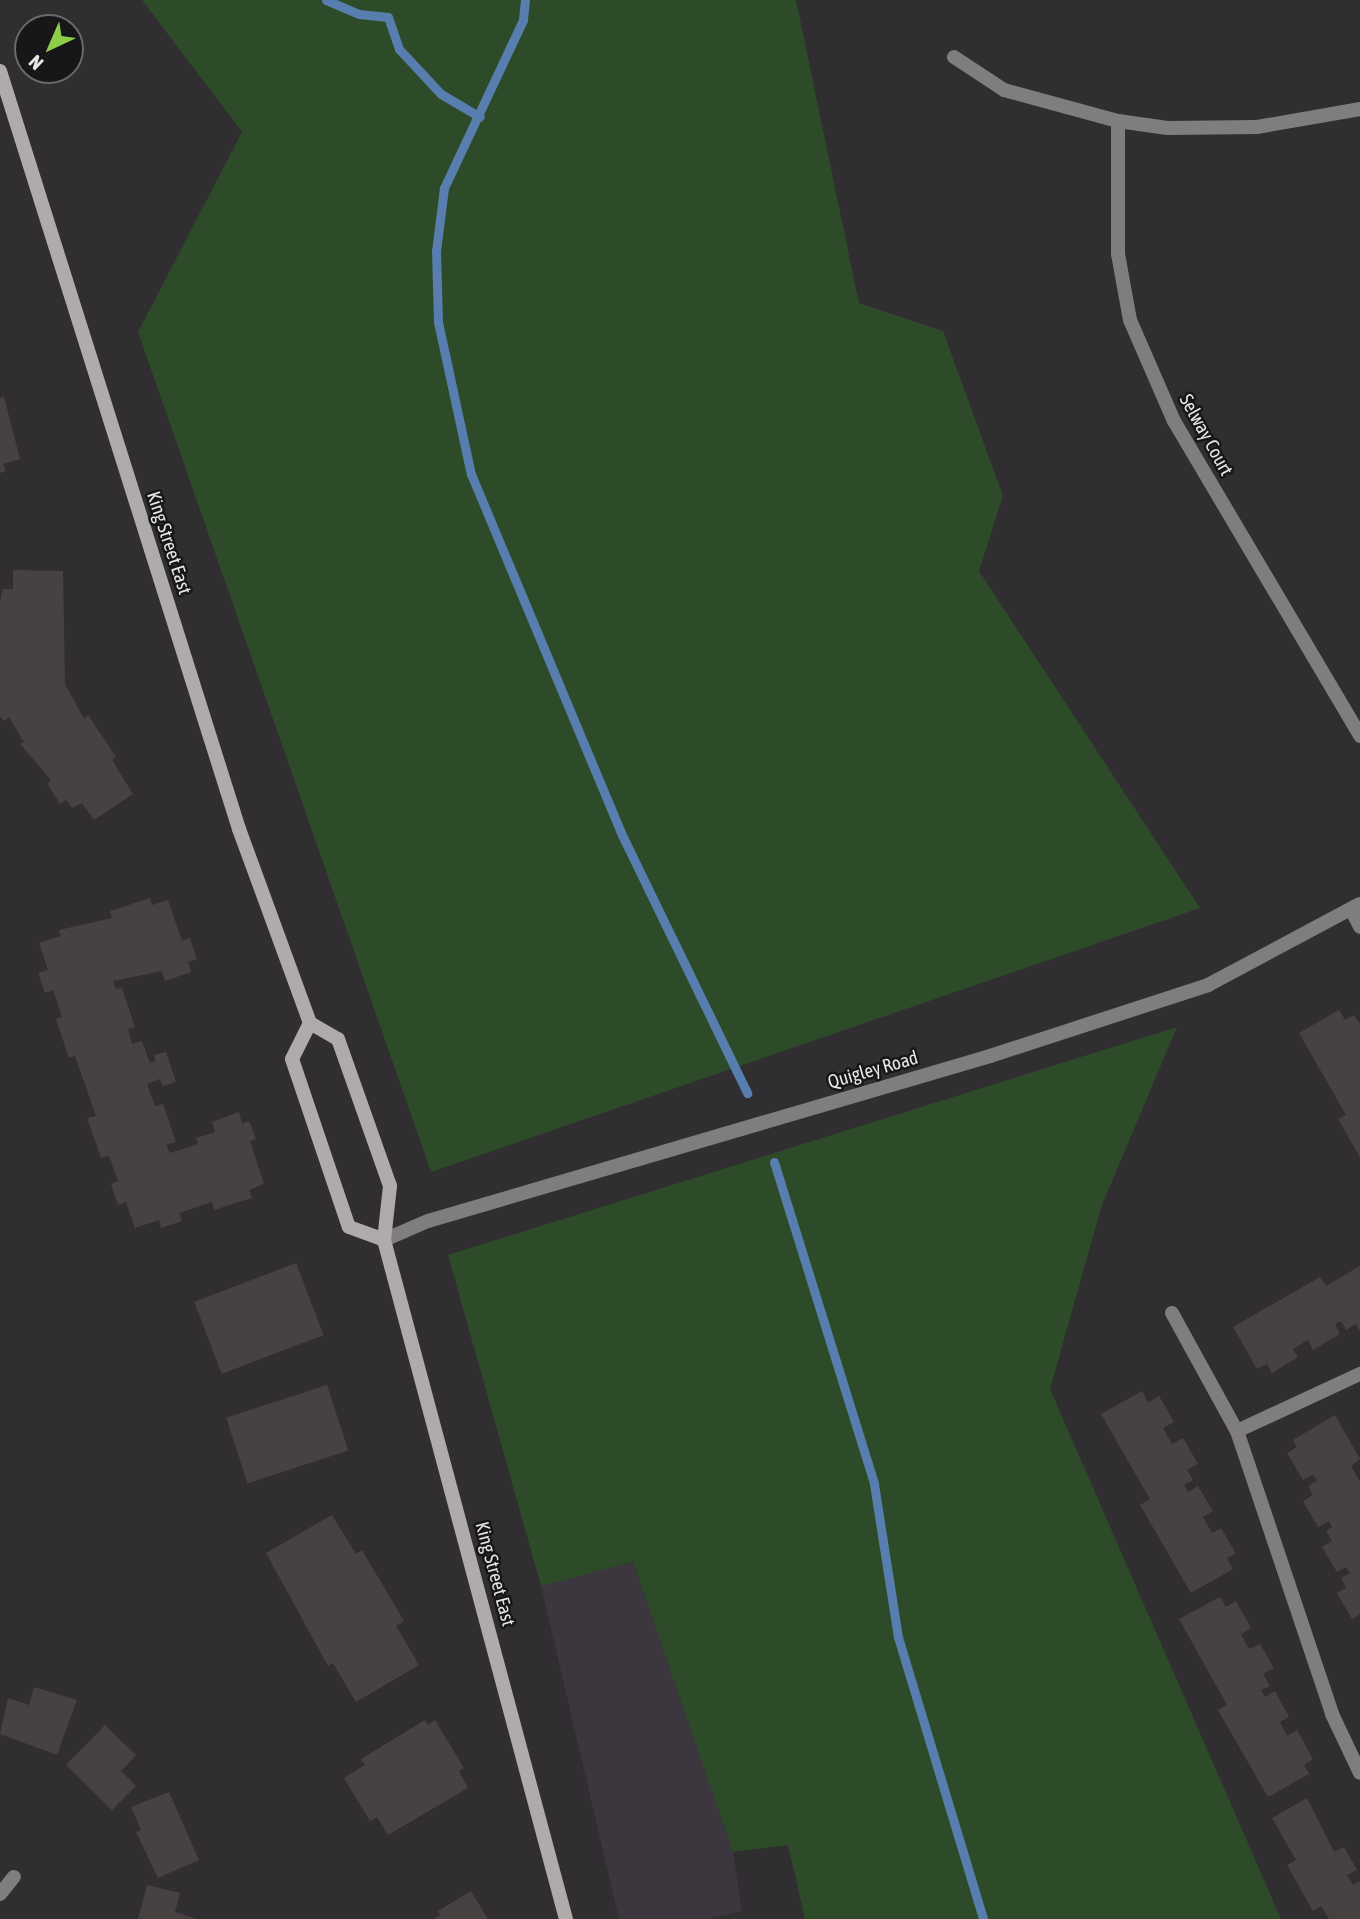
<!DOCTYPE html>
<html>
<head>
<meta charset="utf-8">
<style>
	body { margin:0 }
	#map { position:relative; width:1360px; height:1919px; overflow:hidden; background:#302e31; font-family:"Asap Condensed",sans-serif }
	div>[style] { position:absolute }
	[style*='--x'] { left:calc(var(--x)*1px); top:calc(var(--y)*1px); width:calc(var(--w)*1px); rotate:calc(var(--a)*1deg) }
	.built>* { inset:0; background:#3c373e }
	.green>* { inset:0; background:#2d4b29 }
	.stream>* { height:9px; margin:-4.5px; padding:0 4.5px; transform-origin:4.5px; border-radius:4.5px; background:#587eaf }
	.building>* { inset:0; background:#474241; transform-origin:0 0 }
	.minor>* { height:14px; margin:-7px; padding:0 7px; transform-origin:7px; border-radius:7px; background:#807e7d }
	.tertiary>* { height:14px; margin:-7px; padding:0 7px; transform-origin:7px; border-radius:7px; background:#807e7d }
	.secondary>* { height:14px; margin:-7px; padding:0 7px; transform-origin:7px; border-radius:7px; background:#aeabaa }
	span { translate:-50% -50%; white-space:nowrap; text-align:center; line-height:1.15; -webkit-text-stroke:5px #171618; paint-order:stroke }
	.street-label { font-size:19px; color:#e7e6e8 }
	.north { position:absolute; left:14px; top:14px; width:70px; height:70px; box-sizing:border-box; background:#171618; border:2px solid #6a696b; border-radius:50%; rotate:224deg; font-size:19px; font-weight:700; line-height:28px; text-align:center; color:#e7e6e8 }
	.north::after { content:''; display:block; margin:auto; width:24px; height:32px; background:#8cce45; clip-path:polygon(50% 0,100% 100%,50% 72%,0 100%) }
</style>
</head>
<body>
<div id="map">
	<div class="built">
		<div style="clip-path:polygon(633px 1562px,733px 1851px,742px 1911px,708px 1919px,619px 1919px,541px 1586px)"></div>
	</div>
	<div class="green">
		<div style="clip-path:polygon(142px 0,796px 0,859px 303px,943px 331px,1003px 496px,979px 571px,1200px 908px,431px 1172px,138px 332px,242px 132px)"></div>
		<div style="clip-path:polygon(1177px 1027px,1102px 1205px,1050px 1389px,1281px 1919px,805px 1919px,788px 1845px,733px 1852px,633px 1562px,541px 1586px,448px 1255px)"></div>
	</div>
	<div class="stream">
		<div style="--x:326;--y:0;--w:36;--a:23"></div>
		<div style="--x:359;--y:14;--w:29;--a:6"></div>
		<div style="--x:388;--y:17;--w:34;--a:71"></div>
		<div style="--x:399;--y:49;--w:62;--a:47"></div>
		<div style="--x:441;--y:94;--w:45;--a:30.5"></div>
		<div style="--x:525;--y:0;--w:20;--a:96"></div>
		<div style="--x:523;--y:20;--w:186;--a:115.2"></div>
		<div style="--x:444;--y:188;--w:64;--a:97.2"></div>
		<div style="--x:436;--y:251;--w:71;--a:88.4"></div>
		<div style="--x:438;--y:322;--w:156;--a:77.8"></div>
		<div style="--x:471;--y:474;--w:391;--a:67.3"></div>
		<div style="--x:622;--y:835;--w:287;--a:64.1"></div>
		<div style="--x:774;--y:1162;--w:337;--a:72.7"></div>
		<div style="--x:874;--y:1484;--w:155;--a:81.1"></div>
		<div style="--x:898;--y:1637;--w:295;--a:73.2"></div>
	</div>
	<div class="building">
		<div style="clip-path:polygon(4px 397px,20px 459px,3px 464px,6px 471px,0 473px,0 398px)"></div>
		<div style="clip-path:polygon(13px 570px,63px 571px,65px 684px,84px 719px,88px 715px,116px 757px,112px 760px,133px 794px,94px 820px,82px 803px,72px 808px,66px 800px,60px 804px,47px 783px,51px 780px,20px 744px,24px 742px,9px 717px,4px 721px,0 716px,0 604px,2px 589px,13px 589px)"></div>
		<div style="clip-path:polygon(150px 898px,152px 905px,168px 900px,182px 941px,190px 938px,197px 959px,188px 962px,191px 972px,165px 981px,162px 971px,113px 981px,116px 989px,122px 988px,135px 1027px,128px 1029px,132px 1044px,142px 1041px,150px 1063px,156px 1061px,154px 1055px,166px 1052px,176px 1082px,163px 1086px,160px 1079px,147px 1084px,155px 1106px,163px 1104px,176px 1142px,166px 1145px,170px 1153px,198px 1144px,196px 1138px,215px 1132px,212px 1122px,239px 1112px,242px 1124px,249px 1121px,256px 1139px,250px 1141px,264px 1184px,249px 1190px,252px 1198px,214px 1210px,212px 1202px,179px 1213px,182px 1221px,161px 1228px,159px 1220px,135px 1228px,126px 1202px,118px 1205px,111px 1184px,118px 1181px,109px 1156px,101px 1158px,87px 1118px,96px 1116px,75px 1056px,69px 1058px,56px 1019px,62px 1017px,53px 990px,45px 993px,38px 973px,48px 970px,39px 943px,61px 936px,59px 930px,112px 918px,110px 911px)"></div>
		<div style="clip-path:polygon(1339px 1010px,1345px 1020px,1354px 1015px,1360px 1024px,1360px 1157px,1338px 1119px,1346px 1115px,1299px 1033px)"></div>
		<div style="left:296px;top:1263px;width:77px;height:109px;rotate:69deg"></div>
		<div style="clip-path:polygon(1360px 1266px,1360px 1332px,1356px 1324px,1346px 1330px,1341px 1321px,1335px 1324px,1340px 1334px,1313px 1350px,1308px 1340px,1293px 1349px,1298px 1357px,1272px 1373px,1267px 1364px,1257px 1369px,1233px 1327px,1320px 1277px,1326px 1286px)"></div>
		<div style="left:327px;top:1385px;width:69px;height:106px;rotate:72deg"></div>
		<div style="clip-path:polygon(1142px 1391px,1148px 1403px,1159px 1396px,1174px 1422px,1163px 1428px,1172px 1444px,1183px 1438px,1198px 1464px,1187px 1470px,1193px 1480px,1184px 1485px,1188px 1492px,1198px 1486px,1213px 1511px,1203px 1517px,1212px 1533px,1221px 1528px,1236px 1554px,1227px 1558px,1233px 1569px,1191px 1593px,1140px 1505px,1150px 1499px,1101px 1414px)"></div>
		<div style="clip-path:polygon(1335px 1415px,1360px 1459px,1351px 1466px,1360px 1482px,1360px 1614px,1352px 1619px,1337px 1593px,1346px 1588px,1341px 1578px,1350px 1573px,1346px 1567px,1337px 1572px,1322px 1547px,1332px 1541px,1326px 1531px,1332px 1527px,1329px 1521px,1318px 1527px,1303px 1501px,1313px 1495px,1308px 1486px,1317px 1481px,1313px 1475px,1303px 1480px,1287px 1453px,1297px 1447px,1293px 1440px)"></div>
		<div style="clip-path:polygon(332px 1515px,356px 1554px,362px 1550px,404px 1621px,396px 1626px,419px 1665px,356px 1702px,333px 1663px,328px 1666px,266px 1553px)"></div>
		<div style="clip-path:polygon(1220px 1597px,1226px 1607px,1236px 1601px,1251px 1628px,1241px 1634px,1249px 1649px,1260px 1644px,1274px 1668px,1263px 1674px,1270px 1686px,1261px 1690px,1265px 1697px,1275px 1691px,1289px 1717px,1280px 1722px,1287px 1736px,1297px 1730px,1313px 1759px,1304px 1765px,1309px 1774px,1268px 1797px,1218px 1710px,1227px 1705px,1179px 1619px)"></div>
		<div style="clip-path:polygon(34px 1687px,77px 1700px,57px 1755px,0 1734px,8px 1698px,29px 1705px)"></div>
		<div style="clip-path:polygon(425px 1720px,428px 1725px,435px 1720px,464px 1768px,459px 1771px,468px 1788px,388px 1835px,377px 1817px,370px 1821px,344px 1778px,365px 1765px,361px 1759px)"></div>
		<div style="clip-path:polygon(105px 1725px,136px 1755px,121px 1771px,136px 1786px,112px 1810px,66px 1765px)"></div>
		<div style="clip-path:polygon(169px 1792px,199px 1860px,158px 1878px,136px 1832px,141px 1830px,131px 1807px)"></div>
		<div style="clip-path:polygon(1307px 1798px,1334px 1852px,1344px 1847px,1357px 1870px,1347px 1875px,1353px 1885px,1360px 1881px,1360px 1919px,1329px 1919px,1321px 1906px,1313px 1911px,1287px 1865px,1296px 1860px,1272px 1818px)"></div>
		<div style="clip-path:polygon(147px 1885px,180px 1893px,175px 1912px,197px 1919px,138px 1919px)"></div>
		<div style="clip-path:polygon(471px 1891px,488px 1919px,434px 1919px,440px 1915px,438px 1911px)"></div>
	</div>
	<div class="minor">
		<div style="--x:954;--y:57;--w:60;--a:33.4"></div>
		<div style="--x:1004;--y:90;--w:118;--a:15.2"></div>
		<div style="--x:1118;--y:121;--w:50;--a:8"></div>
		<div style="--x:1168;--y:128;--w:89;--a:-0.6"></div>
		<div style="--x:1257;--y:127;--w:105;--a:-9.9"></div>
		<div style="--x:1118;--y:121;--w:133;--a:90"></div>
		<div style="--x:1118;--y:254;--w:67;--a:79.7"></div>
		<div style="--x:1130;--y:320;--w:110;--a:66.5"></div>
		<div style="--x:1174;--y:421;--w:366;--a:59.4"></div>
		<div style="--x:1351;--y:909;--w:20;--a:63"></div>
		<div style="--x:1172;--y:1313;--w:135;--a:61.2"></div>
		<div style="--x:1237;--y:1431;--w:299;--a:71.4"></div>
		<div style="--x:1332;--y:1714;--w:65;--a:64.6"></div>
		<div style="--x:1237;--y:1431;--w:136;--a:-24.9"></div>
		<div style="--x:0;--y:1894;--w:22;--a:-51"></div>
	</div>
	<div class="tertiary">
		<div style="--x:384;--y:1240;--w:48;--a:-23.4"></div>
		<div style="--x:428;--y:1221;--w:586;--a:-16.36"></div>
		<div style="--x:990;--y:1056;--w:229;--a:-18"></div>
		<div style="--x:1208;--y:985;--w:172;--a:-28.1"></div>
	</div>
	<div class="secondary">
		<div style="--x:0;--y:71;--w:795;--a:72.5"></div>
		<div style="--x:239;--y:829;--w:207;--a:69.9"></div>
		<div style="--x:310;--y:1023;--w:32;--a:30"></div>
		<div style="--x:338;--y:1039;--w:156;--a:70.5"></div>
		<div style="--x:390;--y:1186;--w:54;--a:96.3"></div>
		<div style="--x:384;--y:1240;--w:703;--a:75"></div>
		<div style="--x:310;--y:1023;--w:40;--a:116.6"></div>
		<div style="--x:292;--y:1059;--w:177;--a:71.3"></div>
		<div style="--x:349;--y:1227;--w:37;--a:20"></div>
	</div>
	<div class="street-label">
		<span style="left:1206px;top:435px;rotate:61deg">Selway Court</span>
		<span style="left:169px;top:543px;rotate:72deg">King Street East</span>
		<span style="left:873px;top:1070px;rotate:-16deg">Quigley Road</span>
		<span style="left:495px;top:1574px;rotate:75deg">King Street East</span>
	</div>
	<div class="north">N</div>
</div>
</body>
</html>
